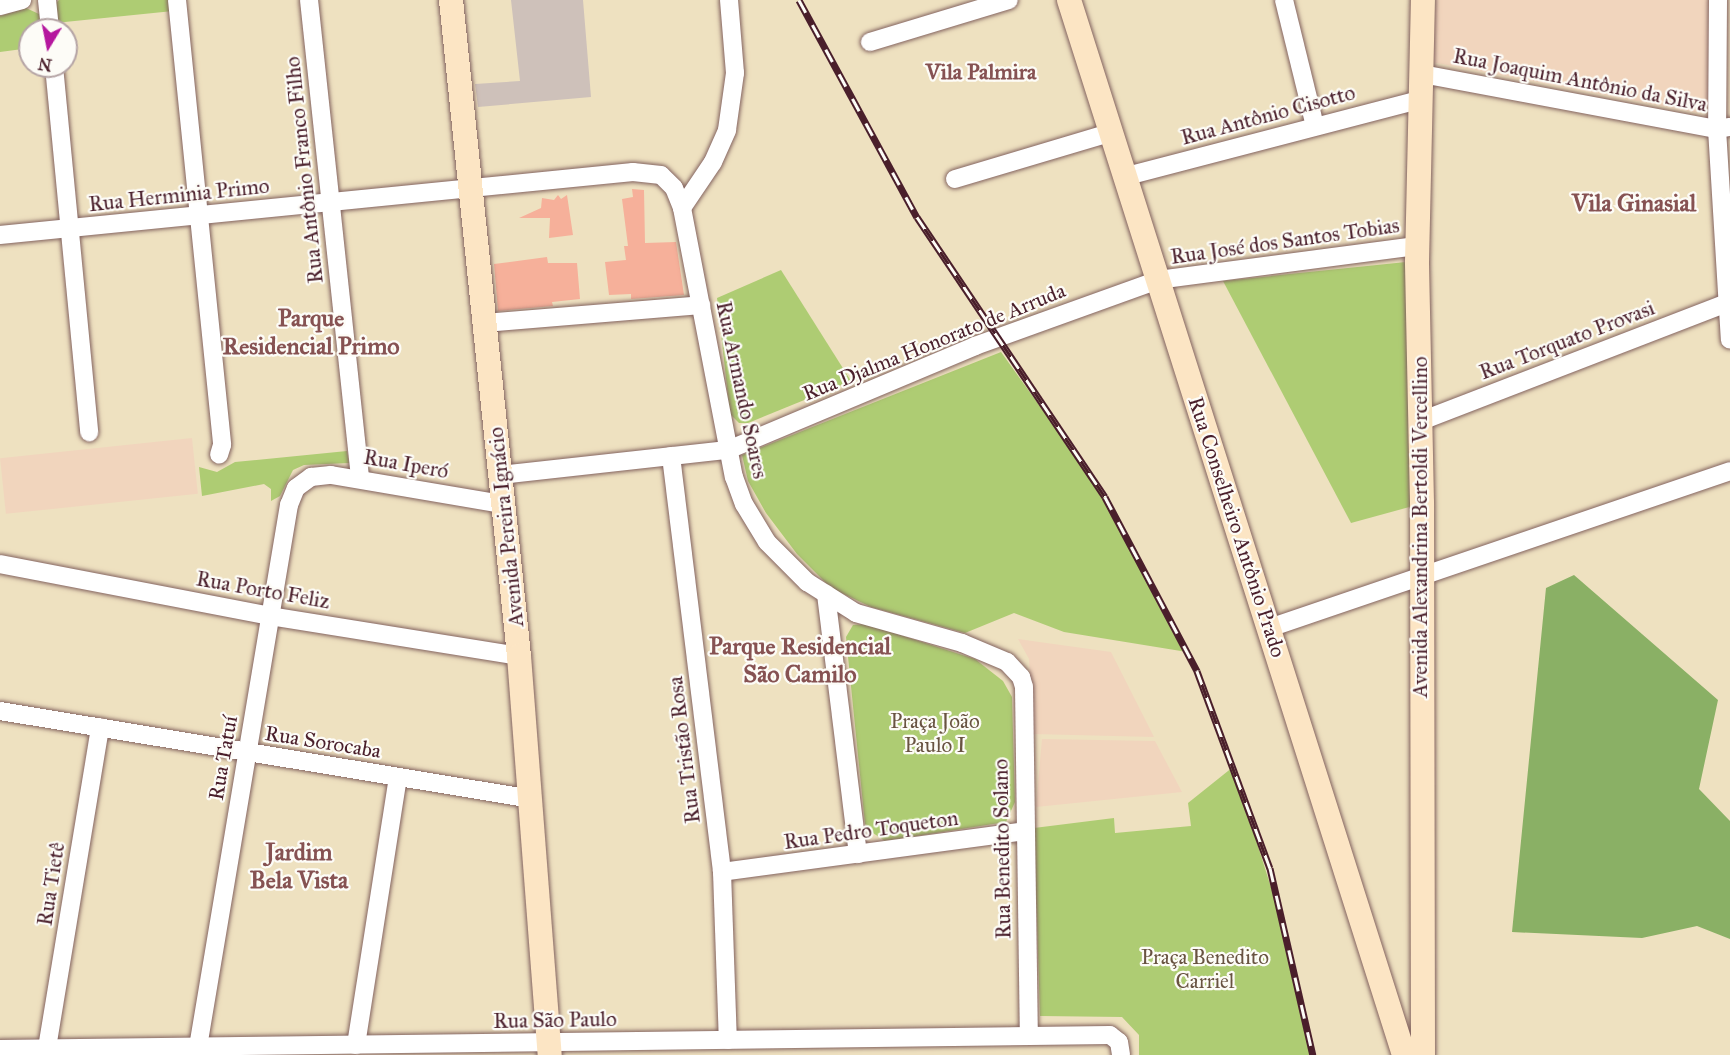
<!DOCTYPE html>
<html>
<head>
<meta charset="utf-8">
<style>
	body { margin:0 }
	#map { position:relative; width:1730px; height:1055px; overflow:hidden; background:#eee1c0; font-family:"IM FELL Great Primer",serif }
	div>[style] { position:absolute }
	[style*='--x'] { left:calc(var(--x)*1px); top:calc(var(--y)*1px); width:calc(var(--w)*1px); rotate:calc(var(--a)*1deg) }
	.built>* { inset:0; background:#f1d5bd; transform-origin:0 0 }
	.industrial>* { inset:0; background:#cec1ba }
	.green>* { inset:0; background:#aecc73 }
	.forest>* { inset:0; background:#8ab065 }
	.building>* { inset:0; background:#f6b09a }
	.roads { filter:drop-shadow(0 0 2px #83635f) drop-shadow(0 0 2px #83635f) }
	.street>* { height:18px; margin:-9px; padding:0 9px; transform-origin:9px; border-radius:9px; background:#fff }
	.secondary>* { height:24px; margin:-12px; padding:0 12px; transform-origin:12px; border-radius:12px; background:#fce5c4 }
	.rail>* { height:7px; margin-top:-3.5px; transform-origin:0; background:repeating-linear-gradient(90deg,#fdfcf7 0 14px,#4a1f2b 0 28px); box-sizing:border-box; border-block:2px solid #4a1f2b }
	span { translate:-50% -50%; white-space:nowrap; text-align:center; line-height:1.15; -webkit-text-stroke:4.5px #fdfcf7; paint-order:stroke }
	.street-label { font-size:21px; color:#4a1f2b }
	.park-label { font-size:21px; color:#685341 }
	.neighbourhood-label { font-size:22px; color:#865252; font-weight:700 }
	.quarter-label { font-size:24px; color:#865252; font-weight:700 }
	.north { position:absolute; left:18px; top:18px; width:60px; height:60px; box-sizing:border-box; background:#fdfcf7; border:2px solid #b5a4a5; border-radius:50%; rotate:190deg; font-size:16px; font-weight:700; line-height:24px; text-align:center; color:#4a1f2b }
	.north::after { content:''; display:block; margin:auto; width:21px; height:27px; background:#b5179e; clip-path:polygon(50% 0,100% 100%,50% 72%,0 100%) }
</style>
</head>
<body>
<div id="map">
	<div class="built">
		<div style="clip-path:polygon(1436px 0,1709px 0,1708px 107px,1699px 113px,1432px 62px)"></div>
		<div style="left:192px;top:438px;width:56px;height:193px;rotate:84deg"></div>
		<div style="clip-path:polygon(1018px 639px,1111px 652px,1154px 737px,1033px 734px,1029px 659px)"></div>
		<div style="clip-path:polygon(1042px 739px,1155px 741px,1182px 792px,1036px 807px)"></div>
	</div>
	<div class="industrial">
		<div style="clip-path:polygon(511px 0,583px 0,591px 97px,478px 107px,475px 84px,520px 81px)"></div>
	</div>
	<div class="green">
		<div style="clip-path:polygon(59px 0,172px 0,173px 11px,55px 23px,55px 4px)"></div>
		<div style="clip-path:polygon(26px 8px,39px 14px,43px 30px,30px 30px,30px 48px,0 52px,0 16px)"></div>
		<div style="clip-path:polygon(1406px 262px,1413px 506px,1351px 523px,1223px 281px)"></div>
		<div style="clip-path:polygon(781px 270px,851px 381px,748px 423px,739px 423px,730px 414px,717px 298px)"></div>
		<div style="clip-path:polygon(1001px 352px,1103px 494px,1187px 652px,1064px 632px,1014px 613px,965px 633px,871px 607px,831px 588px,797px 554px,766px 513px,748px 481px,742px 455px)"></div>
		<div style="clip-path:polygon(347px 451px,349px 463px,304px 465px,293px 470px,280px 496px,271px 501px,271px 489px,264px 484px,202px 496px,199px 467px,217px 472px,235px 462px)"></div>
		<div style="clip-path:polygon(866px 624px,975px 659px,1003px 681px,1012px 697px,1015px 802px,1006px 822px,885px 841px,870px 831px,865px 824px,846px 637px,853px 625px)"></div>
		<div style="clip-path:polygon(1233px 767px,1287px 938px,1311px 1055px,1139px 1055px,1139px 1035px,1122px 1017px,1040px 1016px,1034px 828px,1114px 818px,1115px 833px,1191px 826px,1188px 803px)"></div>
	</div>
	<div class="forest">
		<div style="clip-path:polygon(1574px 575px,1718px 700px,1699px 789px,1730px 821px,1730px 939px,1697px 926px,1642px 938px,1512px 932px,1546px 588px)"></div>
	</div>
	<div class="building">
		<div style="clip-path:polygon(632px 189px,644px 190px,645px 243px,676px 242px,684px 295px,631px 299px,631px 294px,609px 295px,605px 262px,626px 260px,624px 246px,628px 246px,622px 199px,633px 197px)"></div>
		<div style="clip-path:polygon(558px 195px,561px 199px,567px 195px,573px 235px,549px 238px,550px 218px,519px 218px,541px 208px,542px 198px,554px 200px)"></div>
		<div style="clip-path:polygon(547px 257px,548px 263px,577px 263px,580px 299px,552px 302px,553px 306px,498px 311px,494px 264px)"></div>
	</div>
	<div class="roads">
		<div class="street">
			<div style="--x:47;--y:0;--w:30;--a:84"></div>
			<div style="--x:177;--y:0;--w:447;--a:84.2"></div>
			<div style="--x:222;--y:445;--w:10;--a:107"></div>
			<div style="--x:309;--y:0;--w:481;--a:83.9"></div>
			<div style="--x:1284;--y:0;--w:130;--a:76.2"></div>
			<div style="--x:1718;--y:0;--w:129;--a:90.4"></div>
			<div style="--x:1717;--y:129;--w:211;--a:86.5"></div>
			<div style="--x:0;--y:6;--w:23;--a:-15"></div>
			<div style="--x:870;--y:42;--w:145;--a:-16.8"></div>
			<div style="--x:54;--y:66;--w:368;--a:84.5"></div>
			<div style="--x:1422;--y:74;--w:300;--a:10.6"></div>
			<div style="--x:1717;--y:129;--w:13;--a:-9"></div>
			<div style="--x:1127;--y:176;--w:305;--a:-14.6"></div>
			<div style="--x:955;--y:179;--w:165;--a:-16.6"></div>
			<div style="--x:682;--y:208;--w:55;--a:-56"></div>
			<div style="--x:713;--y:162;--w:35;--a:-66"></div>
			<div style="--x:727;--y:130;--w:58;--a:-82"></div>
			<div style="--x:735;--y:73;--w:73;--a:-94.7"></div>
			<div style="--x:0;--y:235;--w:636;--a:-5.68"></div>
			<div style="--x:633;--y:172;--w:28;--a:6"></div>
			<div style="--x:661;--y:175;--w:18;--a:45"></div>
			<div style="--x:674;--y:188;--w:22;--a:68"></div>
			<div style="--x:682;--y:208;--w:274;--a:79.1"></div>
			<div style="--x:734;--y:477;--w:29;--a:70"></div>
			<div style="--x:744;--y:504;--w:44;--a:58.8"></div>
			<div style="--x:767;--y:542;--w:57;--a:45"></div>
			<div style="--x:807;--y:582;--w:58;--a:32.3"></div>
			<div style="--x:856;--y:613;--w:110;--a:15.8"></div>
			<div style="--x:962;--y:643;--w:49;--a:22.9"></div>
			<div style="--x:1007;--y:662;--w:21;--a:47"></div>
			<div style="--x:1021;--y:677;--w:10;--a:73"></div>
			<div style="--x:1024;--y:687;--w:349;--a:89.2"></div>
			<div style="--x:484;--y:323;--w:218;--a:-4.7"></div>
			<div style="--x:1421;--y:421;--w:331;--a:-21.1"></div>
			<div style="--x:671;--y:456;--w:419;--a:83"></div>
			<div style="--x:722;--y:872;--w:168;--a:88"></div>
			<div style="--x:500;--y:475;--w:229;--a:-6.3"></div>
			<div style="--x:728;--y:450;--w:268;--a:-22.8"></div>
			<div style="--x:975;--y:346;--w:195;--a:-19.8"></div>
			<div style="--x:1158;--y:280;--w:261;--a:-7.5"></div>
			<div style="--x:0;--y:564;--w:275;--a:10.9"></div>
			<div style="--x:270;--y:616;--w:252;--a:9.1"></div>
			<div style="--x:826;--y:594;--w:262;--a:83"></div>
			<div style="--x:1269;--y:628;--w:487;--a:-18.8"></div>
			<div style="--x:0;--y:711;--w:539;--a:9.39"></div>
			<div style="--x:722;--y:872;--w:306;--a:-7.7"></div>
			<div style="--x:356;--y:1045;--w:271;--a:-81.1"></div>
			<div style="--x:198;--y:1047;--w:550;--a:-80.47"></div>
			<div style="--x:289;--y:505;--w:18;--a:-68"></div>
			<div style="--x:296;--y:488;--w:19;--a:-36"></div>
			<div style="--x:311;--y:477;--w:20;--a:-6"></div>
			<div style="--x:331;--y:475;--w:174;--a:9.6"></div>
			<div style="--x:47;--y:1048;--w:325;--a:-80.6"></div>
			<div style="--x:0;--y:1049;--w:1110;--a:-0.72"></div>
			<div style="--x:1110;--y:1035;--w:11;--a:38"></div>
			<div style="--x:1119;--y:1042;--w:13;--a:81"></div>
		</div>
		<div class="secondary">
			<div style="--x:451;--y:0;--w:660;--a:84.08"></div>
			<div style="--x:519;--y:656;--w:400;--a:85.6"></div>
			<div style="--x:1069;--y:0;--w:1107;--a:72.38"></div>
			<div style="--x:1423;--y:1055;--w:552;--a:-90.1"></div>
			<div style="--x:1422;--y:503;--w:241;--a:-91.2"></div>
			<div style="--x:1417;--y:262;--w:262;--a:-88.7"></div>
		</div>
	</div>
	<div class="rail">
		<div style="--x:799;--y:0;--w:247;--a:61.5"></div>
		<div style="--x:917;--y:217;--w:337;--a:56.1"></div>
		<div style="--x:1105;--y:497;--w:197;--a:62.1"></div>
		<div style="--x:1197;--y:671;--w:210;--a:69.7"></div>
		<div style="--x:1270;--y:868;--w:192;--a:77.1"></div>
	</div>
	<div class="street-label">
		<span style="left:1580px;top:80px;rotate:11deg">Rua Joaquim Antônio da Silva</span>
		<span style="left:1268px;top:115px;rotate:-15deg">Rua Antônio Cisotto</span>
		<span style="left:304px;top:170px;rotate:-96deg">Rua Antônio Franco Filho</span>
		<span style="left:179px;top:195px;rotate:-6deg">Rua Herminia Primo</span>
		<span style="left:1285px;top:241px;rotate:-8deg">Rua José dos Santos Tobias</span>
		<span style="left:1567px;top:340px;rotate:-21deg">Rua Torquato Provasi</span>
		<span style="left:934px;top:342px;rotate:-22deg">Rua Djalma Honorato de Arruda</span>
		<span style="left:742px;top:390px;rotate:78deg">Rua Armando Soares</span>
		<span style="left:406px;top:464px;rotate:10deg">Rua Iperó</span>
		<span style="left:506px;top:527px;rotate:-96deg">Avenida Pereira Ignácio</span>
		<span style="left:1237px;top:527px;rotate:72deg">Rua Conselheiro Antônio Prado</span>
		<span style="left:1420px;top:527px;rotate:-90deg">Avenida Alexandrina Bertoldi Vercellino</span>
		<span style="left:263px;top:590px;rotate:10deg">Rua Porto Feliz</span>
		<span style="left:323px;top:742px;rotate:9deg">Rua Sorocaba</span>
		<span style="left:684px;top:750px;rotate:-97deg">Rua Tristão Rosa</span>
		<span style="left:223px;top:758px;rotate:-80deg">Rua Tatuí</span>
		<span style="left:871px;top:830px;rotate:-8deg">Rua Pedro Toqueton</span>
		<span style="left:1002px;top:849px;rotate:-91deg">Rua Benedito Solano</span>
		<span style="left:51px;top:884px;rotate:-81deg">Rua Tietê</span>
		<span style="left:555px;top:1020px;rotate:-1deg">Rua São Paulo</span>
	</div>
	<div class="park-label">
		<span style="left:935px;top:733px">Praça João<br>Paulo I</span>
		<span style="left:1205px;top:969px">Praça Benedito<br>Carriel</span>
	</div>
	<div class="neighbourhood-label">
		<span style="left:981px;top:72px">Vila Palmira</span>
	</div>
	<div class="quarter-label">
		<span style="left:1634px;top:204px">Vila Ginasial</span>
		<span style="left:311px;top:333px">Parque<br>Residencial Primo</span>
		<span style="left:800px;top:661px">Parque Residencial<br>São Camilo</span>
		<span style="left:299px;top:867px">Jardim<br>Bela Vista</span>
	</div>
	<div class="north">N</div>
</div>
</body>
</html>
